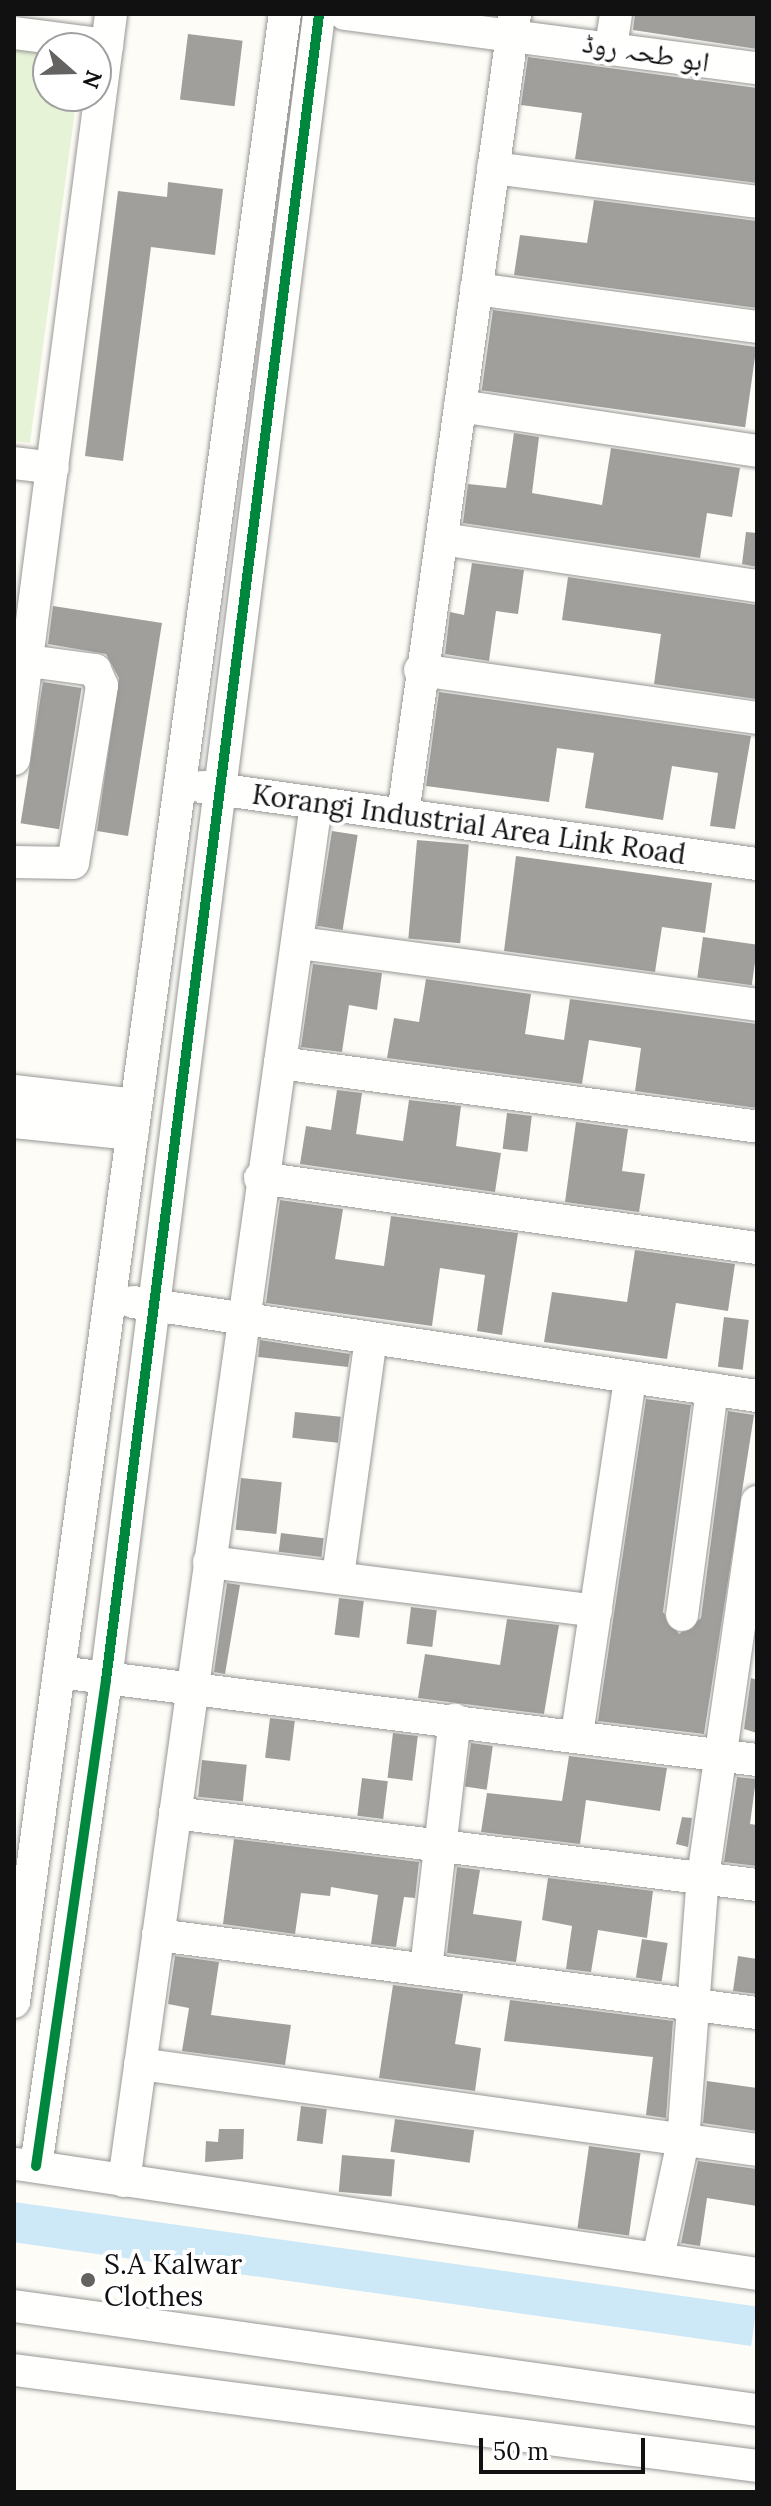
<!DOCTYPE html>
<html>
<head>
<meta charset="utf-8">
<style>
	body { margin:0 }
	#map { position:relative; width:771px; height:2506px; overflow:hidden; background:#fdfcf7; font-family:Lora,"Noto Naskh Arabic",serif }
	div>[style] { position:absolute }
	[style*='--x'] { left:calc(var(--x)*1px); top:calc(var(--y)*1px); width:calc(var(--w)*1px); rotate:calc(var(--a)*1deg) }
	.green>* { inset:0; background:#e7f3d7 }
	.water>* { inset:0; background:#cde8f7; transform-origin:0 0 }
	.building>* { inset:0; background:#a19f9c; transform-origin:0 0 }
	.roads { filter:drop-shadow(0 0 2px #979795) drop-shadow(0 0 2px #979795) }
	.minor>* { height:32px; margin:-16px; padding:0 16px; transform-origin:16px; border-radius:16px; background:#fffffe }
	.cycleway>* { height:10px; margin:-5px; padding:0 5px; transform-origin:5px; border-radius:5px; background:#00873e }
	.dots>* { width:22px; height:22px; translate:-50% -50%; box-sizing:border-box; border:4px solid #fff; border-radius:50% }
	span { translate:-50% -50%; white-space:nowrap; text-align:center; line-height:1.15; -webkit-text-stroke:8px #fff; paint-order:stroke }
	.street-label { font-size:28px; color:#111 }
	.poi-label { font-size:28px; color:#111 }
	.left { translate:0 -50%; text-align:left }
	.frame { position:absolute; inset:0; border:16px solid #111; pointer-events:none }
	.north { position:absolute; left:32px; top:32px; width:80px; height:80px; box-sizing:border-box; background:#fff; border:2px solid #a0a0a0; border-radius:50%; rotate:110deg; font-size:22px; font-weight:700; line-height:32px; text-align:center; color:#111 }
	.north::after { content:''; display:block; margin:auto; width:28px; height:36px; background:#646362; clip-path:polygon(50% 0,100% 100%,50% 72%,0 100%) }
	.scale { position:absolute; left:479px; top:2438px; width:166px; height:36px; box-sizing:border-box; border:4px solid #111; border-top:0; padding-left:10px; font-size:24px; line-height:28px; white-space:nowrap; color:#111; -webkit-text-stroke:6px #fff; paint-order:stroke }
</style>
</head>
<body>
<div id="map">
	<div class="green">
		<div style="clip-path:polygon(14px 45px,48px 50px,48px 96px,77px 96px,30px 443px,14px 441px)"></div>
	</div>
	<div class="water">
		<div style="left:14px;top:2202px;width:750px;height:40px;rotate:8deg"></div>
	</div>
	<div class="building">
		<div style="clip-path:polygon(635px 14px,757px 14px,757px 49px,633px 30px)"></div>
		<div style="left:188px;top:34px;width:55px;height:66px;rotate:7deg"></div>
		<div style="clip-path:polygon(528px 57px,757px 88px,757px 183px,575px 159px,582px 113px,521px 105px)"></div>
		<div style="clip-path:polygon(168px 182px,223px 189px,215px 255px,151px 247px,123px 461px,85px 456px,118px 191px,167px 197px)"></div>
		<div style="clip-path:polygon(594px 200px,757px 221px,757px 308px,514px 275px,520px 235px,587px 243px)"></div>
		<div style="left:493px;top:310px;width:266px;height:81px;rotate:8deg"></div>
		<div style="clip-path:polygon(514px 433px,539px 437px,532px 493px,602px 505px,611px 448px,740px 468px,732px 517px,707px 513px,700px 558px,463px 523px,468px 484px,506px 488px)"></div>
		<div style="clip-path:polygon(746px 532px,757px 533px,757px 567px,742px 564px)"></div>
		<div style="clip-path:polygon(472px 563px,524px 570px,518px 614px,496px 611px,489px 661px,445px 654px,450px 612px,464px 615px)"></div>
		<div style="clip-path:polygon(568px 577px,757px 605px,756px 699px,654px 684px,661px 634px,562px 620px)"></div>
		<div style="clip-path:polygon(53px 606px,162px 623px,128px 836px,97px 831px,119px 678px,106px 654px,48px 644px)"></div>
		<div style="left:43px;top:682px;width:39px;height:143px;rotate:9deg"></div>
		<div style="clip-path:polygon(439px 692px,751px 736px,735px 829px,710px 826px,718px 773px,672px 766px,663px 820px,585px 808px,594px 753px,557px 748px,549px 802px,426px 786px)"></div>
		<div style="left:332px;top:831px;width:26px;height:96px;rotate:9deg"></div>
		<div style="left:417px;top:840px;width:52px;height:99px;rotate:5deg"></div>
		<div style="clip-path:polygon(516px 856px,712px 883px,705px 933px,662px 927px,655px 972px,504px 951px)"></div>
		<div style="left:703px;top:937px;width:55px;height:41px;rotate:8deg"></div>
		<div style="clip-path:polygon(313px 964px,382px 973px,377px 1010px,349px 1005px,342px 1052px,301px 1047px)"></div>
		<div style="clip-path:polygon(426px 979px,531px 994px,525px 1034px,564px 1040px,570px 999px,757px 1024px,757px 1108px,635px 1091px,641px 1048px,589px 1040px,582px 1084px,387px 1058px,394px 1018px,419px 1022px)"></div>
		<div style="clip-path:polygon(337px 1090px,362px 1093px,356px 1134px,403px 1141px,409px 1100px,461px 1106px,456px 1146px,501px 1153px,495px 1192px,300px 1164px,306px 1126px,331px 1130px)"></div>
		<div style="left:507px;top:1113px;width:25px;height:36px;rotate:7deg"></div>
		<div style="clip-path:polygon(576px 1122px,628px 1129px,622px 1171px,645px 1174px,639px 1212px,565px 1202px)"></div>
		<div style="clip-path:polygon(280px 1200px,343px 1209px,335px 1259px,384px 1266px,391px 1216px,518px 1233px,502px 1335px,477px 1331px,485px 1275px,440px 1268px,432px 1326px,266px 1303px)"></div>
		<div style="clip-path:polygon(635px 1250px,735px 1264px,728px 1311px,676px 1303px,667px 1359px,544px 1342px,552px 1292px,627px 1302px)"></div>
		<div style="left:724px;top:1317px;width:25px;height:50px;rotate:7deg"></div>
		<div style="clip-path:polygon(260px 1340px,350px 1354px,348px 1367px,258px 1357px)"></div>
		<div style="clip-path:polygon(646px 1399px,691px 1405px,663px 1612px,679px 1634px,701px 1618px,728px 1411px,754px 1415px,704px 1734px,598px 1721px)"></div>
		<div style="left:295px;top:1412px;width:46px;height:26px;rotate:6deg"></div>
		<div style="left:241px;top:1478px;width:41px;height:52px;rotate:6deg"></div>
		<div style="left:281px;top:1533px;width:43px;height:19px;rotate:7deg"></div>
		<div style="clip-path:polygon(227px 1583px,240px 1585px,225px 1674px,214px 1672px)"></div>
		<div style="left:339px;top:1598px;width:25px;height:37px;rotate:7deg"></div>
		<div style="left:411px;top:1607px;width:26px;height:37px;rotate:7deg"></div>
		<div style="clip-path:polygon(507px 1619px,559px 1625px,544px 1714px,418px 1698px,425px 1654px,500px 1665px)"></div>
		<div style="clip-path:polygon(751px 1678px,757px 1680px,757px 1733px,744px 1729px)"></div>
		<div style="left:270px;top:1718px;width:25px;height:40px;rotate:7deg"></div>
		<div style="left:393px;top:1733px;width:25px;height:45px;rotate:7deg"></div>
		<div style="left:471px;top:1743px;width:22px;height:44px;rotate:8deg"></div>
		<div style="clip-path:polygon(569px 1756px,667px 1768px,660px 1811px,586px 1800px,580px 1844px,481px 1832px,487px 1793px,562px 1801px)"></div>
		<div style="left:202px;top:1760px;width:45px;height:37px;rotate:6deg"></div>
		<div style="clip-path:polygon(737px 1777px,756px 1779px,750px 1824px,757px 1825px,757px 1866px,724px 1862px)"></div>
		<div style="left:362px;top:1778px;width:26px;height:38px;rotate:7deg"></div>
		<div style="clip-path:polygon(682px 1817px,692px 1818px,688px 1847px,676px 1844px)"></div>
		<div style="clip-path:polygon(234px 1839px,419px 1862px,415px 1898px,404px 1897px,396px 1947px,371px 1944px,378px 1895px,331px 1887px,330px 1896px,301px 1893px,295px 1934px,223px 1924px)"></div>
		<div style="clip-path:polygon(457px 1867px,480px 1870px,473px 1914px,522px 1921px,516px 1962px,447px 1953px)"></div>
		<div style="clip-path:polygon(548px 1878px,653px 1891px,647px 1938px,598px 1930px,591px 1972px,566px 1969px,572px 1926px,542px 1920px)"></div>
		<div style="left:642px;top:1939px;width:26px;height:39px;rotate:9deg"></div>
		<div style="clip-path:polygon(175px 1956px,219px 1962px,211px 2015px,291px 2025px,285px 2065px,182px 2051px,189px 2008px,168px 2004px)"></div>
		<div style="clip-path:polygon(738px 1956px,757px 1959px,757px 1994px,733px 1991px)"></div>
		<div style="clip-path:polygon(393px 1985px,463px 1994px,455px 2044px,481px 2048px,475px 2091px,379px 2078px)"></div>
		<div style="clip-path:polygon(510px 2000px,673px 2021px,666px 2118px,646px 2115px,653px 2057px,504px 2041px)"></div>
		<div style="clip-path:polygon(707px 2081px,757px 2088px,757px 2131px,703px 2123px)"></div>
		<div style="left:301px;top:2106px;width:26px;height:35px;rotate:7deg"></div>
		<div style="left:395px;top:2119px;width:80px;height:33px;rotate:8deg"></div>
		<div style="clip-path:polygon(219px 2129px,244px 2129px,243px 2159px,205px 2162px,206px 2141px,218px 2142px)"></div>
		<div style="left:589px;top:2146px;width:52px;height:83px;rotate:8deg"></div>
		<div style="left:342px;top:2155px;width:53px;height:37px;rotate:5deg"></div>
		<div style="clip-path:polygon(698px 2161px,757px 2169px,757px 2206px,707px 2198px,700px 2246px,681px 2243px)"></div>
	</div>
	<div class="roads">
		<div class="minor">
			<div style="--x:345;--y:14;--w:416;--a:7.5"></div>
			<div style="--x:14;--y:33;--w:94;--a:7.4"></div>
			<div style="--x:611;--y:46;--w:32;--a:-81"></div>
			<div style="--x:493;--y:168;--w:266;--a:7.3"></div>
			<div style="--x:476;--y:289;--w:284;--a:7.7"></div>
			<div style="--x:460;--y:406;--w:300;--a:8.6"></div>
			<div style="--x:14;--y:463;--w:39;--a:7"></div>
			<div style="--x:442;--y:539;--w:318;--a:8.5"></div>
			<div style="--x:14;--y:659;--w:82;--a:7.7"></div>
			<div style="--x:95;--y:670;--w:17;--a:66"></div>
			<div style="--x:102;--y:686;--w:179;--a:99.3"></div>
			<div style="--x:73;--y:863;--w:59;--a:-179"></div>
			<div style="--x:420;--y:670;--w:340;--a:8.1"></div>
			<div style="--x:14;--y:759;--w:751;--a:-82.58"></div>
			<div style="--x:202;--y:787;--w:560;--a:7.9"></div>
			<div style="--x:403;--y:814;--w:808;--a:-82.03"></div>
			<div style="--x:300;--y:943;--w:461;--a:7.7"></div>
			<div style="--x:280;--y:1063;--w:481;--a:7.6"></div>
			<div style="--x:14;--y:1091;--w:123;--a:6.5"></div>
			<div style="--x:14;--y:1122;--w:119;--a:5.8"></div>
			<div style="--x:260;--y:1178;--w:502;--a:8.02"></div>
			<div style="--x:133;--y:1302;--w:631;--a:8.57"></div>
			<div style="--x:209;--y:1562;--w:390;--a:7.2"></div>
			<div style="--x:338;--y:1576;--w:239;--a:-82.1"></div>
			<div style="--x:682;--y:1615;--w:228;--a:-82.4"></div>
			<div style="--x:59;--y:1672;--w:704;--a:7.19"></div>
			<div style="--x:577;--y:1734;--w:359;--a:-81.5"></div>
			<div style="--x:175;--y:1813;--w:586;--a:7.05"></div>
			<div style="--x:158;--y:1935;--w:604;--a:7.42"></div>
			<div style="--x:426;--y:1969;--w:251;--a:-83.4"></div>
			<div style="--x:14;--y:2002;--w:2006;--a:-82.24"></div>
			<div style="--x:140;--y:2064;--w:623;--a:7.93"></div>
			<div style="--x:16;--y:2164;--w:749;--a:8.44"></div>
			<div style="--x:36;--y:2166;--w:491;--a:-81.8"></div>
			<div style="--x:106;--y:1680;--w:1680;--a:-82.71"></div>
			<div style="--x:124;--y:2181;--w:1390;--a:-82.06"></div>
			<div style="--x:658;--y:2258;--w:120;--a:-77.9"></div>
			<div style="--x:683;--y:2141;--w:265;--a:-85.7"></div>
			<div style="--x:703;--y:1877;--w:379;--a:-81.8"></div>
			<div style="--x:14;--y:2306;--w:750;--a:7.97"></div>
			<div style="--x:14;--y:2370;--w:749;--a:7.36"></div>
		</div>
	</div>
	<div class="cycleway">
		<div style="--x:36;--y:2166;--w:491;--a:-81.8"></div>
		<div style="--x:106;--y:1680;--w:1680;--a:-82.71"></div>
	</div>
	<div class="dots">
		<div style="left:88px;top:2280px;background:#646362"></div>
	</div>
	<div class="street-label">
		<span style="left:646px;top:52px;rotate:9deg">ابو طحہ روڈ</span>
		<span style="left:469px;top:824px;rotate:8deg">Korangi Industrial Area Link Road</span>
	</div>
	<div class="poi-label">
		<span class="left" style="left:104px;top:2280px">S.A Kalwar<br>Clothes</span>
	</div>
	<div class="frame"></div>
	<div class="north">N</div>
	<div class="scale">50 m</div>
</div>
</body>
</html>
